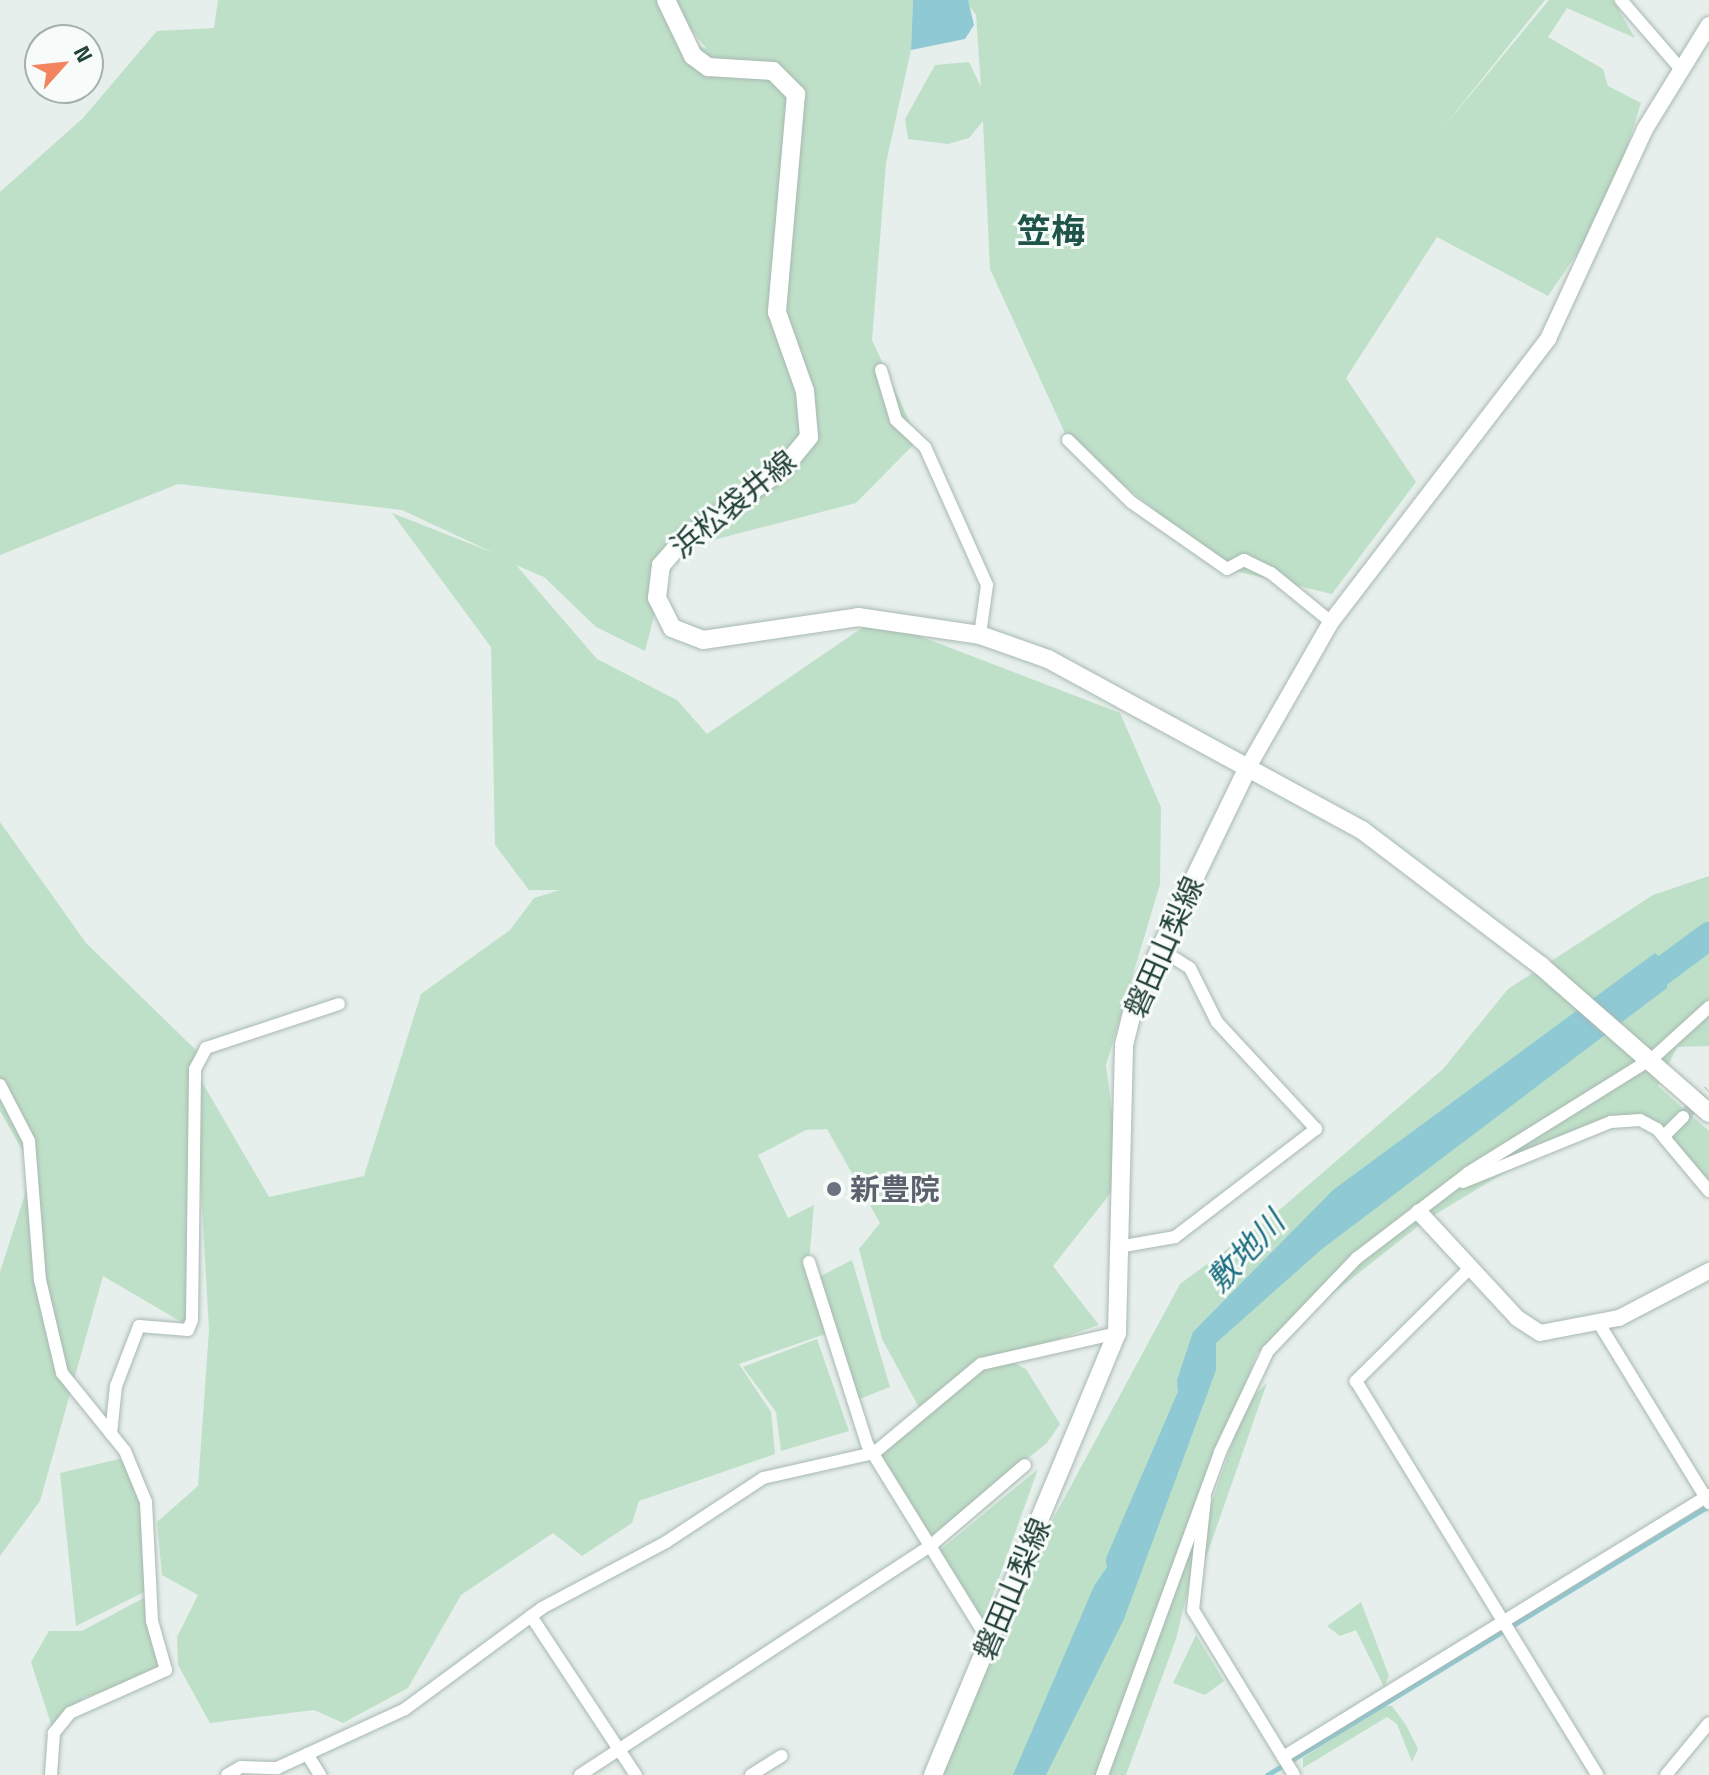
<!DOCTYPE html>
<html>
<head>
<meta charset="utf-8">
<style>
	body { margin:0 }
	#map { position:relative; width:1709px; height:1775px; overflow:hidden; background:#e6efeb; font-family:"Titillium Web","Noto Sans JP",sans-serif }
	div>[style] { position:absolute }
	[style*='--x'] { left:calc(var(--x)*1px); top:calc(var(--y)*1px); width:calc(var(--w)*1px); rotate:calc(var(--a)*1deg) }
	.green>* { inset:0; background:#bfe0c8 }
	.water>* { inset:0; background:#8ec9d4 }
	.stream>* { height:5px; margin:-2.5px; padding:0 2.5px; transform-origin:2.5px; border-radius:2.5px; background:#8ec9d4 }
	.river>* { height:28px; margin:-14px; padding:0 14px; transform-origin:14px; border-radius:14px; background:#8ec9d4 }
	.minor-tunnel>* { height:12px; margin-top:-6px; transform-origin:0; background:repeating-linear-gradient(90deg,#bfccc8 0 12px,transparent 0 18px) }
	.roads { filter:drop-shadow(0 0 2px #a8b8b2) drop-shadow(0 0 2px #a8b8b2) }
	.minor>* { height:12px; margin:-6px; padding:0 6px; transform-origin:6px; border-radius:6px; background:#fff }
	.tertiary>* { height:16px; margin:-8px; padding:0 8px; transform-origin:8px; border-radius:8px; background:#fff }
	.secondary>* { height:18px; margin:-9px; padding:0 9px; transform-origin:9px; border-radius:9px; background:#fff }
	.dots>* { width:22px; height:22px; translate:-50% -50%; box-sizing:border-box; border:4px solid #f7fbf9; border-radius:50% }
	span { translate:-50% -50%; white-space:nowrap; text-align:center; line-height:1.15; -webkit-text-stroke:6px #f7fbf9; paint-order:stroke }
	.street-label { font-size:30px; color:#24423a }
	.worship-label { font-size:30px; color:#5b616d; font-weight:700 }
	.left { translate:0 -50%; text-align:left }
	.water-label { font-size:32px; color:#1c6f80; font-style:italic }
	.quarter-label { font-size:34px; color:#1f5548; font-weight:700 }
	.north { position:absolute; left:24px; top:24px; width:80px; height:80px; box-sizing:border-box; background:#f7fbf9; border:2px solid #a3b1ad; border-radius:50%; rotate:63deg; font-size:22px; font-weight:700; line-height:32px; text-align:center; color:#24423a }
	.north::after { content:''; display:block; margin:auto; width:28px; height:36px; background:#f4845f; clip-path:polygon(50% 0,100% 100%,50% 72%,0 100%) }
</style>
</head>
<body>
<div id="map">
	<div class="green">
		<div style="clip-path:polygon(218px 0,657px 0,683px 41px,707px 49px,666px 0,913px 0,911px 50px,886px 163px,872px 340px,918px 440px,856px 503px,671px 551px,645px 651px,596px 627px,544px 577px,516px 565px,597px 659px,677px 700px,707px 734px,875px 619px,1120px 713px,1161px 807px,1160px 884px,1106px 1065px,1121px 1180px,1053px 1266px,1099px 1325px,1004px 1358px,1026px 1369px,1060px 1424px,1047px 1443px,931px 1536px,878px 1455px,922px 1413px,882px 1339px,859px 1249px,880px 1223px,827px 1129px,806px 1130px,758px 1155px,788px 1218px,814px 1205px,809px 1262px,815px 1279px,852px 1260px,890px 1387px,859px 1399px,831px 1332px,739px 1364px,771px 1412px,775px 1454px,639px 1501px,632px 1523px,582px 1556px,553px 1533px,461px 1595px,408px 1688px,343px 1723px,314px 1710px,210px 1723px,178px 1665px,177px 1637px,198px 1595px,162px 1575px,157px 1522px,198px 1486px,209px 1330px,196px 1101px,190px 1327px,103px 1276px,40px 1501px,0 1556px,0 1272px,33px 1169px,0 1111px,0 822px,86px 943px,202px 1056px,195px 1070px,269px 1197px,364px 1176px,421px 994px,510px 930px,534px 898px,560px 890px,529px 890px,495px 845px,491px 647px,392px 513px,494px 553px,402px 510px,178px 484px,0 555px,0 192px,83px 118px,157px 31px,214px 28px)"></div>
		<div style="clip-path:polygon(965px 0,1545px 0,1442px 129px,1549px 0,1613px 0,1635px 38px,1567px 8px,1548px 37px,1603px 69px,1608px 86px,1641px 103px,1607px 210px,1548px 296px,1437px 237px,1346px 378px,1416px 482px,1332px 594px,1227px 569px,1068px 440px,990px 269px,983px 121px,969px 138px,948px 144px,908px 139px,905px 119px,935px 65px,969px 62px,981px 87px,976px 15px)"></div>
		<div style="clip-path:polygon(1709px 876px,1709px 1046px,1677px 1047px,1658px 1086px,1709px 1131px,1709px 1185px,1645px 1118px,1550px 1145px,1426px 1220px,1257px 1353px,1192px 1533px,1205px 1522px,1246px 1403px,1267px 1383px,1197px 1583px,1202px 1532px,1176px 1639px,1126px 1775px,940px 1775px,1006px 1606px,1180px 1284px,1277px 1212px,1443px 1069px,1508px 989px,1653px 895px)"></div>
		<div style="clip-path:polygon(817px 1339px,849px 1431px,781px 1451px,776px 1412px,743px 1367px)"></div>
		<div style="clip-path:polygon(119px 1459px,139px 1477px,150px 1589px,76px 1626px,60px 1473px)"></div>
		<div style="clip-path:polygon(1038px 1469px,983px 1622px,939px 1551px)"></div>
		<div style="clip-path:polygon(151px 1594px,161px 1672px,83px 1698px,54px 1733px,31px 1662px,49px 1631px,82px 1631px)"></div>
		<div style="clip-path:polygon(1361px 1602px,1389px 1676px,1384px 1687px,1356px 1630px,1340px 1636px,1327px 1626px)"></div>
		<div style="clip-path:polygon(1196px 1635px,1224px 1681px,1205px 1695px,1173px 1683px)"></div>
		<div style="clip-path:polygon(1381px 1706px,1392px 1706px,1406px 1725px,1418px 1749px,1412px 1762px,1397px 1724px,1387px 1717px,1303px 1768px,1303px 1758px)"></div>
	</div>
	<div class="water">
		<div style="clip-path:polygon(913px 0,968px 0,974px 25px,965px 39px,911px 50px)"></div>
		<div style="clip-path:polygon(1655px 953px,1669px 965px,1667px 988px,1322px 1249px,1216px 1343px,1216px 1370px,1124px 1619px,1046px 1775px,1013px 1775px,1094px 1586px,1134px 1528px,1180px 1423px,1177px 1380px,1193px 1332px,1333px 1190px)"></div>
	</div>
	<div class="stream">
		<div style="--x:1267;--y:1775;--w:517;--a:-31.38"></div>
	</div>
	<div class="river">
		<div style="--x:1639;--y:988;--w:87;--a:-36.6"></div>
		<div style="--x:1120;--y:1561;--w:186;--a:-66.6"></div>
	</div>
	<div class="minor-tunnel">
		<div style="--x:1683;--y:1117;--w:37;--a:-45"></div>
	</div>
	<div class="roads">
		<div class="minor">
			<div style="--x:1621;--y:0;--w:89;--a:49.1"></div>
			<div style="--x:881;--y:370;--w:52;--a:73.3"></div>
			<div style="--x:896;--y:420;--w:40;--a:43"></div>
			<div style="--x:925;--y:447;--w:151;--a:65.8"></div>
			<div style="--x:987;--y:585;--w:50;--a:98"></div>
			<div style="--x:1068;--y:440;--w:88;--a:44.5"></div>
			<div style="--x:1131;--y:502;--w:117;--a:34.9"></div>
			<div style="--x:1227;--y:569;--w:19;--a:-28"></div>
			<div style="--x:1244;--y:560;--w:30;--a:26"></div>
			<div style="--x:1271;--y:573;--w:77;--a:39.2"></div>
			<div style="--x:0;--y:1085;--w:63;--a:62.6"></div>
			<div style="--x:29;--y:1141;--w:139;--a:85.5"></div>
			<div style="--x:40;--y:1280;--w:96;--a:76.7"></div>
			<div style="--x:62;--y:1373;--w:100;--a:51.1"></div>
			<div style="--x:125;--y:1451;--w:55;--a:67.6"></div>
			<div style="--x:146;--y:1502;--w:119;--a:87.1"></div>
			<div style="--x:152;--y:1621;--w:51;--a:74.1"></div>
			<div style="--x:166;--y:1670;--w:105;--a:155.9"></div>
			<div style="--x:70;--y:1713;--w:26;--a:129"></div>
			<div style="--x:54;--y:1733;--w:42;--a:94.1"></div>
			<div style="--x:1664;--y:1136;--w:27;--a:-45"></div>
			<div style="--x:1463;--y:1182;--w:160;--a:-22.1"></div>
			<div style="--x:1611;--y:1122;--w:29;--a:-4"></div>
			<div style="--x:1640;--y:1120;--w:19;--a:28"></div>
			<div style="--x:1657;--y:1129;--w:81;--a:50"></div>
			<div style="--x:1124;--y:1246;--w:52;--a:-10"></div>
			<div style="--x:1175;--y:1237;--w:178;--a:-37.5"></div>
			<div style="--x:1316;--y:1129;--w:146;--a:-132.8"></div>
			<div style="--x:1217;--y:1022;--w:60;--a:-116.6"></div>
			<div style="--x:1190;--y:968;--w:36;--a:-148"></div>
			<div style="--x:809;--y:1262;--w:191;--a:72.3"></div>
			<div style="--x:867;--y:1444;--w:234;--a:58.3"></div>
			<div style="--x:1470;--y:1268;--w:161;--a:135.3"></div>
			<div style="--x:1356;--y:1381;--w:462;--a:58.5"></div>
			<div style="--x:1600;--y:1325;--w:209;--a:58.5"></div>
			<div style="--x:111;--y:1434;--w:48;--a:-84.1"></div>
			<div style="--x:116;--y:1386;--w:64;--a:-69"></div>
			<div style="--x:139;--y:1326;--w:49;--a:4.7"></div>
			<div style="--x:188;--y:1330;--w:11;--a:-68"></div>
			<div style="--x:192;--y:1320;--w:251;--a:-89.3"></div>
			<div style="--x:195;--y:1069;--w:24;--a:-62"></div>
			<div style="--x:206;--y:1048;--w:140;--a:-18.3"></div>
			<div style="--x:1205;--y:1498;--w:113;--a:96.1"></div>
			<div style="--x:1193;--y:1610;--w:193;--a:58.5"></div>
			<div style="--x:531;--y:1616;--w:191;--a:56.6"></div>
			<div style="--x:307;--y:1754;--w:25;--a:58"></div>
			<div style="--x:1283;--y:1757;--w:500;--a:-31.59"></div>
			<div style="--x:227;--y:1775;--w:16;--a:-30"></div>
			<div style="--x:241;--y:1767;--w:36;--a:2"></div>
			<div style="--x:277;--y:1768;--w:141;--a:-24.7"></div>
			<div style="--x:405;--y:1709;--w:170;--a:-36.4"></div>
			<div style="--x:542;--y:1608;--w:140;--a:-28"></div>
			<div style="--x:666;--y:1542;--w:116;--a:-33.4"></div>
			<div style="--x:763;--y:1478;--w:114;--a:-12.7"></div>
			<div style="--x:874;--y:1453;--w:139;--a:-39.8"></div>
			<div style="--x:981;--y:1364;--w:139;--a:-12.8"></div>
			<div style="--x:580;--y:1775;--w:417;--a:-33.2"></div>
			<div style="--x:929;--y:1547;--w:126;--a:-40.5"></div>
			<div style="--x:751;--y:1775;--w:36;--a:-32"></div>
			<div style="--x:1102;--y:1775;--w:344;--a:-69.9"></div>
			<div style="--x:1220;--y:1452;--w:112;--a:-64.6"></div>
			<div style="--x:1268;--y:1351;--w:129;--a:-46.3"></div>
			<div style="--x:1357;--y:1258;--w:140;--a:-37.4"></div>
			<div style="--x:1468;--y:1173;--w:218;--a:-31.9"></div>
			<div style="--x:1653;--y:1058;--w:76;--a:-42.3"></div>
			<div style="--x:1666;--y:1775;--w:67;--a:-50.4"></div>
		</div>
		<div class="tertiary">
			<div style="--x:1248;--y:767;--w:167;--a:-60.2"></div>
			<div style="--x:1331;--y:622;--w:357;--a:-52.5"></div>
			<div style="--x:1548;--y:339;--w:231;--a:-65.2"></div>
			<div style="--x:1645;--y:129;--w:122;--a:-58.4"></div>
			<div style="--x:1419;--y:1212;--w:144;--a:47.2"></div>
			<div style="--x:1517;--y:1318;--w:27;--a:33"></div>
			<div style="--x:1540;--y:1333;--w:80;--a:-10.8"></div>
			<div style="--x:1619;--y:1318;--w:102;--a:-27.6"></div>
		</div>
		<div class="secondary">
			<div style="--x:666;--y:0;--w:62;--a:64.3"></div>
			<div style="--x:693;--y:56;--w:19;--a:36"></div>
			<div style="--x:708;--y:67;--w:65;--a:3.5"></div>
			<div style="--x:773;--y:71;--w:33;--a:45"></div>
			<div style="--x:796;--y:94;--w:219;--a:95"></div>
			<div style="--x:777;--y:312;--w:84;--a:70.5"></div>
			<div style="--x:805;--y:391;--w:46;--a:85"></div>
			<div style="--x:809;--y:437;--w:43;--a:129.3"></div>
			<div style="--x:782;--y:470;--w:120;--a:144.9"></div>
			<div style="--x:684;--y:539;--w:35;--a:131"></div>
			<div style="--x:661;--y:565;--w:33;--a:97"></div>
			<div style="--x:657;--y:598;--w:34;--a:63"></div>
			<div style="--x:672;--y:628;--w:33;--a:21"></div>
			<div style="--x:703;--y:640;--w:157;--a:-8.4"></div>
			<div style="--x:858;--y:617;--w:123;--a:8.4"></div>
			<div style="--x:980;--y:635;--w:72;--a:19.4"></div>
			<div style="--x:1048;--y:659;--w:358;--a:28.6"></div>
			<div style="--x:1362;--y:830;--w:225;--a:37.2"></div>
			<div style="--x:1541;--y:966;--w:223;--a:41.2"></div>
			<div style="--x:933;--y:1775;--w:479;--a:-67.4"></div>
			<div style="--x:1117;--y:1333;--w:288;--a:-88.6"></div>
			<div style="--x:1124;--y:1045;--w:45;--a:-76"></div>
			<div style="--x:1135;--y:1001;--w:260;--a:-64.2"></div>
		</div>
	</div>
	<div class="dots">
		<div style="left:834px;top:1189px;background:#6b7280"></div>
	</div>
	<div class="street-label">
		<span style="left:733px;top:504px;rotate:-39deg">浜松袋井線</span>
		<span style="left:1164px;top:947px;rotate:-66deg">磐田山梨線</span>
		<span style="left:1012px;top:1589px;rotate:-67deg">磐田山梨線</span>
	</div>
	<div class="worship-label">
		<span class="left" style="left:850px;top:1189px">新豊院</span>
	</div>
	<div class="water-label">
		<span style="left:1245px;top:1251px;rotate:-47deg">敷地川</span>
	</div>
	<div class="quarter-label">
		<span style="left:1051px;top:231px">笠梅</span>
	</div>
	<div class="north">N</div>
</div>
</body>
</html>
